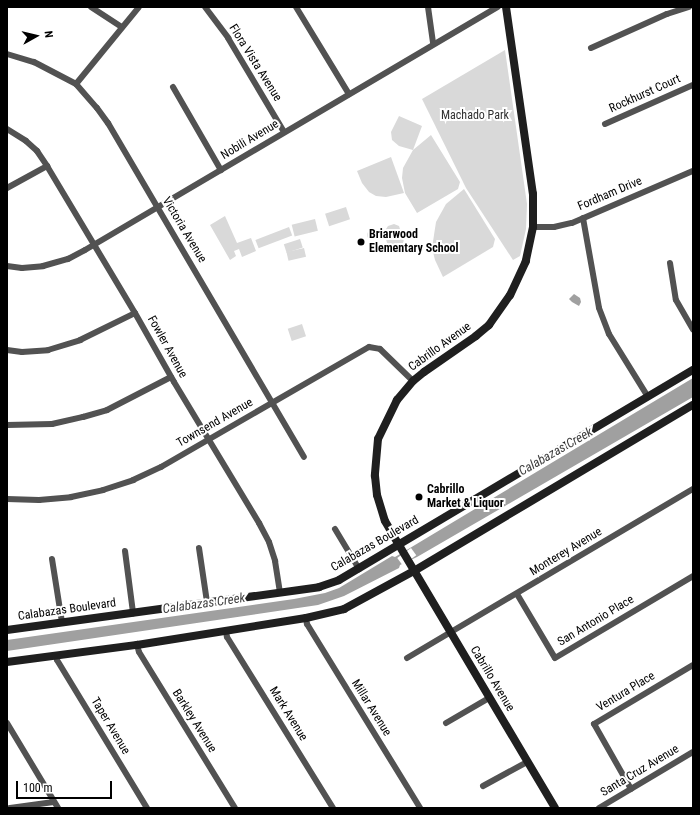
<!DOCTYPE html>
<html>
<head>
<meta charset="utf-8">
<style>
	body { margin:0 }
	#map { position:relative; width:700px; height:815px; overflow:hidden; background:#fff; font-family:"Roboto Condensed",sans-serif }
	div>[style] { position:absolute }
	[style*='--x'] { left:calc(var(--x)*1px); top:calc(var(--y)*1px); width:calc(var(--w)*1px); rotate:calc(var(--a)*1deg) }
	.green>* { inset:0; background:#d9d9d9; transform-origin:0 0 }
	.round { border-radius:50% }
	.water>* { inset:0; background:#a0a0a0 }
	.pier>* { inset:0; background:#fff; transform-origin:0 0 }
	.street>* { height:6px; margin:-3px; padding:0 3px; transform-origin:3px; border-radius:3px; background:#525252 }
	.secondary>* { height:8px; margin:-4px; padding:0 4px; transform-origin:4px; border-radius:4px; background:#1f1f1f }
	.dots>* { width:11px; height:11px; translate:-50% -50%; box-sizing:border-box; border:2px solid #fff; border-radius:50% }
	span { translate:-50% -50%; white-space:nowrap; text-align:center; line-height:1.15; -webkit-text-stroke:4px #fff; paint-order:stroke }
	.street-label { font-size:12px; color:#000 }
	.park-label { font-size:12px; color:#303030 }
	.poi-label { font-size:12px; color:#000; font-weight:700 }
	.left { translate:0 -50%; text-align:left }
	.water-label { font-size:13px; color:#414141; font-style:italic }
	.frame { position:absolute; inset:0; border:8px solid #000; pointer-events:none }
	.north { position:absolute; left:16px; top:16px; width:40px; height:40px; -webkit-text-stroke:3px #fff; paint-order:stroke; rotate:82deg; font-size:11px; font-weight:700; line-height:16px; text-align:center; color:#000 }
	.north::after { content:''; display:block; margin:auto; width:14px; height:18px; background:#000; clip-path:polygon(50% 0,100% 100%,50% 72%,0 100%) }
	.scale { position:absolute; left:16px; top:781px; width:96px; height:18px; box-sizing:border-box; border:2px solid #000; border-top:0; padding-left:5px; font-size:12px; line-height:14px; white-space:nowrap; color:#000; -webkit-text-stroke:3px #fff; paint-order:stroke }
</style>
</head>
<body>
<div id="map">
	<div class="green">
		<div style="clip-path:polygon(505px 50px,527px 204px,526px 229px,520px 256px,513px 260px,466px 188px,422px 99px)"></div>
		<div style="clip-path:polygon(399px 116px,422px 126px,413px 150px,431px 135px,460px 182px,458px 189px,417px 213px,405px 193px,402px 178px,403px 168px,413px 150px,399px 146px,392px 140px,391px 132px)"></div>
		<div style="clip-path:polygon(391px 157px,404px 193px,386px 197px,376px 196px,369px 192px,362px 183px,357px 171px)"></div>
		<div style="clip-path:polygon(464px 189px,495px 239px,493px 247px,443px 277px,435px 260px,432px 248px,436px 222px,446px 204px)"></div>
		<div style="left:346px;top:207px;width:13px;height:22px;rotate:72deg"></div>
		<div style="clip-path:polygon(225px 216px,237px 243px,251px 238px,256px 251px,242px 257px,239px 249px,234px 251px,236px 256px,230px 260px,210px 225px)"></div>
		<div style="left:315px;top:219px;width:12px;height:24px;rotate:76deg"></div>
		<div style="clip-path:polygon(394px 224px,399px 226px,405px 245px,389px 250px,384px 232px,388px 226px)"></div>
		<div style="left:289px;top:227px;width:9px;height:36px;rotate:69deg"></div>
		<div class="round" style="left:367px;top:230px;width:10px;height:10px"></div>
		<div style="left:300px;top:239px;width:9px;height:17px;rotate:72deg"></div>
		<div style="left:304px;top:248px;width:9px;height:18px;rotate:77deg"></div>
		<div style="left:302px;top:324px;width:13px;height:15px;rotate:72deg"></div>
	</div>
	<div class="water">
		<div style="clip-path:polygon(574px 294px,580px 298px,581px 302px,579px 306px,572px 302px,569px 299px)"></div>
		<div style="clip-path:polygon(693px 378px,693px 397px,417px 557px,400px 565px,399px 568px,344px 596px,318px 605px,7px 651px,7px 640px,294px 599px,325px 593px,339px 588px,392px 556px,395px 557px)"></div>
	</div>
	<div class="pier">
		<div style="left:411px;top:548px;width:9px;height:17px;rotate:54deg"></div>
	</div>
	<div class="street">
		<div style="--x:91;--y:7;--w:37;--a:33"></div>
		<div style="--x:205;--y:7;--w:39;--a:53"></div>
		<div style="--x:228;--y:38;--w:109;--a:59.2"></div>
		<div style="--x:296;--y:7;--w:102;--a:58.7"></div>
		<div style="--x:428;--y:7;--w:37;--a:82"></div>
		<div style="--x:591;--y:48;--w:83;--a:-24.1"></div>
		<div style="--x:667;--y:14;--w:23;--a:-18"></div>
		<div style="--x:7;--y:54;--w:28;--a:17"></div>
		<div style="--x:34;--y:62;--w:47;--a:27.6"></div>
		<div style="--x:76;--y:84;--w:32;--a:49"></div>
		<div style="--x:97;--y:108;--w:19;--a:54"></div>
		<div style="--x:108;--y:123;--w:387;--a:59.6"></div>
		<div style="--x:76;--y:84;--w:99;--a:-50.7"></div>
		<div style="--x:173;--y:87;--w:96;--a:60"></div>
		<div style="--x:605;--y:124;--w:96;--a:-23.9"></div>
		<div style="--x:7;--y:129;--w:22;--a:32"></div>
		<div style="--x:26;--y:141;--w:15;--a:42"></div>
		<div style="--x:37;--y:151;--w:18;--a:56"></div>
		<div style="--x:47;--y:166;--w:171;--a:59.1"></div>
		<div style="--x:135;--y:313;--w:79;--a:60.5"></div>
		<div style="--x:174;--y:382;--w:165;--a:58.9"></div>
		<div style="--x:259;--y:523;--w:21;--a:62"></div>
		<div style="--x:269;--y:542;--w:20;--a:72"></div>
		<div style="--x:275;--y:561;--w:32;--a:81"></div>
		<div style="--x:7;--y:188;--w:46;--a:-28.8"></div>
		<div style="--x:583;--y:218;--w:91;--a:79.9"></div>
		<div style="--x:599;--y:308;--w:28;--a:69"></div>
		<div style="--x:609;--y:334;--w:74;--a:58.2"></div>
		<div style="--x:533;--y:227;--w:21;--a:0"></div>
		<div style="--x:554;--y:227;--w:18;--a:-13"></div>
		<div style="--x:572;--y:223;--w:132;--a:-23.3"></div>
		<div style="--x:670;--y:263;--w:37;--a:81"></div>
		<div style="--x:676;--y:300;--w:34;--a:60"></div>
		<div style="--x:7;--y:266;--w:15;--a:8"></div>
		<div style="--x:22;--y:268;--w:21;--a:-5"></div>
		<div style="--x:43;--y:266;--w:26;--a:-16"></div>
		<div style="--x:68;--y:259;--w:19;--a:-28"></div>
		<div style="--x:85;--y:250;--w:479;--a:-30.5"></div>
		<div style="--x:7;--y:350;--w:15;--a:8"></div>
		<div style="--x:22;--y:352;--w:26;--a:-4"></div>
		<div style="--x:48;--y:350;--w:34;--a:-17"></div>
		<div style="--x:80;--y:340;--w:61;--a:-26.1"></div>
		<div style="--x:7;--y:425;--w:45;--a:-1.3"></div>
		<div style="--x:52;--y:424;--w:32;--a:-13"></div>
		<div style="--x:83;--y:417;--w:25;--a:-16"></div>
		<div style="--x:107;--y:410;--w:72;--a:-27.3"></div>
		<div style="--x:7;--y:499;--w:32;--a:2"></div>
		<div style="--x:39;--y:500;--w:32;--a:-5"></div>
		<div style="--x:71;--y:497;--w:33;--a:-12"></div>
		<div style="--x:103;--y:490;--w:32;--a:-18"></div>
		<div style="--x:133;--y:480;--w:31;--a:-25"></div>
		<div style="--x:161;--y:467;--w:240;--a:-30"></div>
		<div style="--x:369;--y:347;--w:11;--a:10"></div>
		<div style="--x:380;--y:349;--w:46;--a:44.1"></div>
		<div style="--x:335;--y:529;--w:47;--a:59"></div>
		<div style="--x:199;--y:548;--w:55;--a:81.6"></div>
		<div style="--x:125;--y:551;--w:63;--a:82.6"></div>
		<div style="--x:52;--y:559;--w:64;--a:81"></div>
		<div style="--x:517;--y:594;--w:74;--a:59.3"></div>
		<div style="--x:555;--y:658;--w:161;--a:-30.7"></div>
		<div style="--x:306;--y:618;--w:6;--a:81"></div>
		<div style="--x:307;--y:624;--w:216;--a:58.4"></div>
		<div style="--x:226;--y:631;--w:6;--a:81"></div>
		<div style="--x:227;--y:637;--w:201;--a:58.2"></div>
		<div style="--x:137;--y:645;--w:7;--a:74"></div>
		<div style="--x:139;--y:652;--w:183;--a:58.4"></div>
		<div style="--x:56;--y:655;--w:5;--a:79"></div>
		<div style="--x:57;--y:660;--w:173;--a:58.7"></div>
		<div style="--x:407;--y:658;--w:332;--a:-30.6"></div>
		<div style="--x:7;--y:723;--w:99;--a:59"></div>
		<div style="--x:446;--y:723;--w:50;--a:-30.2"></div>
		<div style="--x:483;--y:786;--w:50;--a:-28.6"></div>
		<div style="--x:631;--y:789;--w:75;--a:-119.6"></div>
		<div style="--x:594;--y:724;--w:115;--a:-30.8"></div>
		<div style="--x:10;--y:808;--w:44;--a:-7.8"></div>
		<div style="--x:599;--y:808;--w:109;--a:-30.8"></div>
	</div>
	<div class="secondary">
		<div style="--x:506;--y:7;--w:189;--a:81.8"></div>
		<div style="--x:533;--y:194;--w:33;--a:90"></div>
		<div style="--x:533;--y:227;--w:35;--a:102"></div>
		<div style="--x:526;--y:261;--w:38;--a:115"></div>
		<div style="--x:510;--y:295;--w:37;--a:125"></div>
		<div style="--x:489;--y:325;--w:17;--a:140"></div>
		<div style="--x:476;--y:336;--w:63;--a:145.3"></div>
		<div style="--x:424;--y:372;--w:14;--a:141"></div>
		<div style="--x:413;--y:381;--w:25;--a:130"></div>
		<div style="--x:397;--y:400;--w:43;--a:116"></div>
		<div style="--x:378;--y:439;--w:37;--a:95"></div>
		<div style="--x:375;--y:476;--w:19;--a:84"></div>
		<div style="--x:377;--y:495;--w:27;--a:73"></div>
		<div style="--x:385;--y:521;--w:16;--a:60"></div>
		<div style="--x:393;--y:535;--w:317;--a:59.3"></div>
		<div style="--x:7;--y:630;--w:315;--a:-7.8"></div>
		<div style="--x:319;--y:587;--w:21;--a:-19"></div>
		<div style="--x:339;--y:580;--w:412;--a:-30.7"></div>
		<div style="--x:7;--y:662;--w:131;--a:-7.5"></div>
		<div style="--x:137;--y:645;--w:171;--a:-9.1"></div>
		<div style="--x:306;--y:618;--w:39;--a:-13"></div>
		<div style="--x:344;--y:609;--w:80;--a:-28.5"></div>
		<div style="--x:414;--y:571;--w:325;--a:-30.8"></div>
	</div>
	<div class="dots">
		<div style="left:361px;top:242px;background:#000"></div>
		<div style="left:419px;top:497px;background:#000"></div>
	</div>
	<div class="street-label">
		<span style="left:255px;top:63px;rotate:58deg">Flora Vista Avenue</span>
		<span style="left:645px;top:94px;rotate:-24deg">Rockhurst Court</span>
		<span style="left:250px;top:140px;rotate:-31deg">Nobili Avenue</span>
		<span style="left:610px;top:194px;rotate:-23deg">Fordham Drive</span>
		<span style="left:184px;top:230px;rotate:59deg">Victoria Avenue</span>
		<span style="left:167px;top:347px;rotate:61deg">Fowler Avenue</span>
		<span style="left:440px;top:347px;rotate:-36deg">Cabrillo Avenue</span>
		<span style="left:215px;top:423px;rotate:-30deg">Townsend Avenue</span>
		<span style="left:375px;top:544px;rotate:-30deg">Calabazas Boulevard</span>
		<span style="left:566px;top:552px;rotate:-31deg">Monterey Avenue</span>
		<span style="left:67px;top:610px;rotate:-8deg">Calabazas Boulevard</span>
		<span style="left:596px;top:621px;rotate:-31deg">San Antonio Place</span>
		<span style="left:492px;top:679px;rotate:59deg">Cabrillo Avenue</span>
		<span style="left:626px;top:692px;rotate:-31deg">Ventura Place</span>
		<span style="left:371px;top:708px;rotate:58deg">Millar Avenue</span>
		<span style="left:288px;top:714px;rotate:58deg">Mark Avenue</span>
		<span style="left:194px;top:721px;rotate:58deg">Barkley Avenue</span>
		<span style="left:110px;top:726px;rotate:59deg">Taper Avenue</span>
		<span style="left:640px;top:771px;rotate:-31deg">Santa Cruz Avenue</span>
	</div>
	<div class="park-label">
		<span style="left:475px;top:116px">Machado Park</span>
	</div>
	<div class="poi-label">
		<span class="left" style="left:369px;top:242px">Briarwood<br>Elementary School</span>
		<span class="left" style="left:427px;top:497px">Cabrillo<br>Market &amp; Liquor</span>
	</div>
	<div class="water-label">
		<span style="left:556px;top:452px;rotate:-30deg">Calabazas Creek</span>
		<span style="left:204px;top:604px;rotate:-8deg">Calabazas Creek</span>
	</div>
	<div class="frame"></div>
	<div class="north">N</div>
	<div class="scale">100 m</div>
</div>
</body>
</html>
